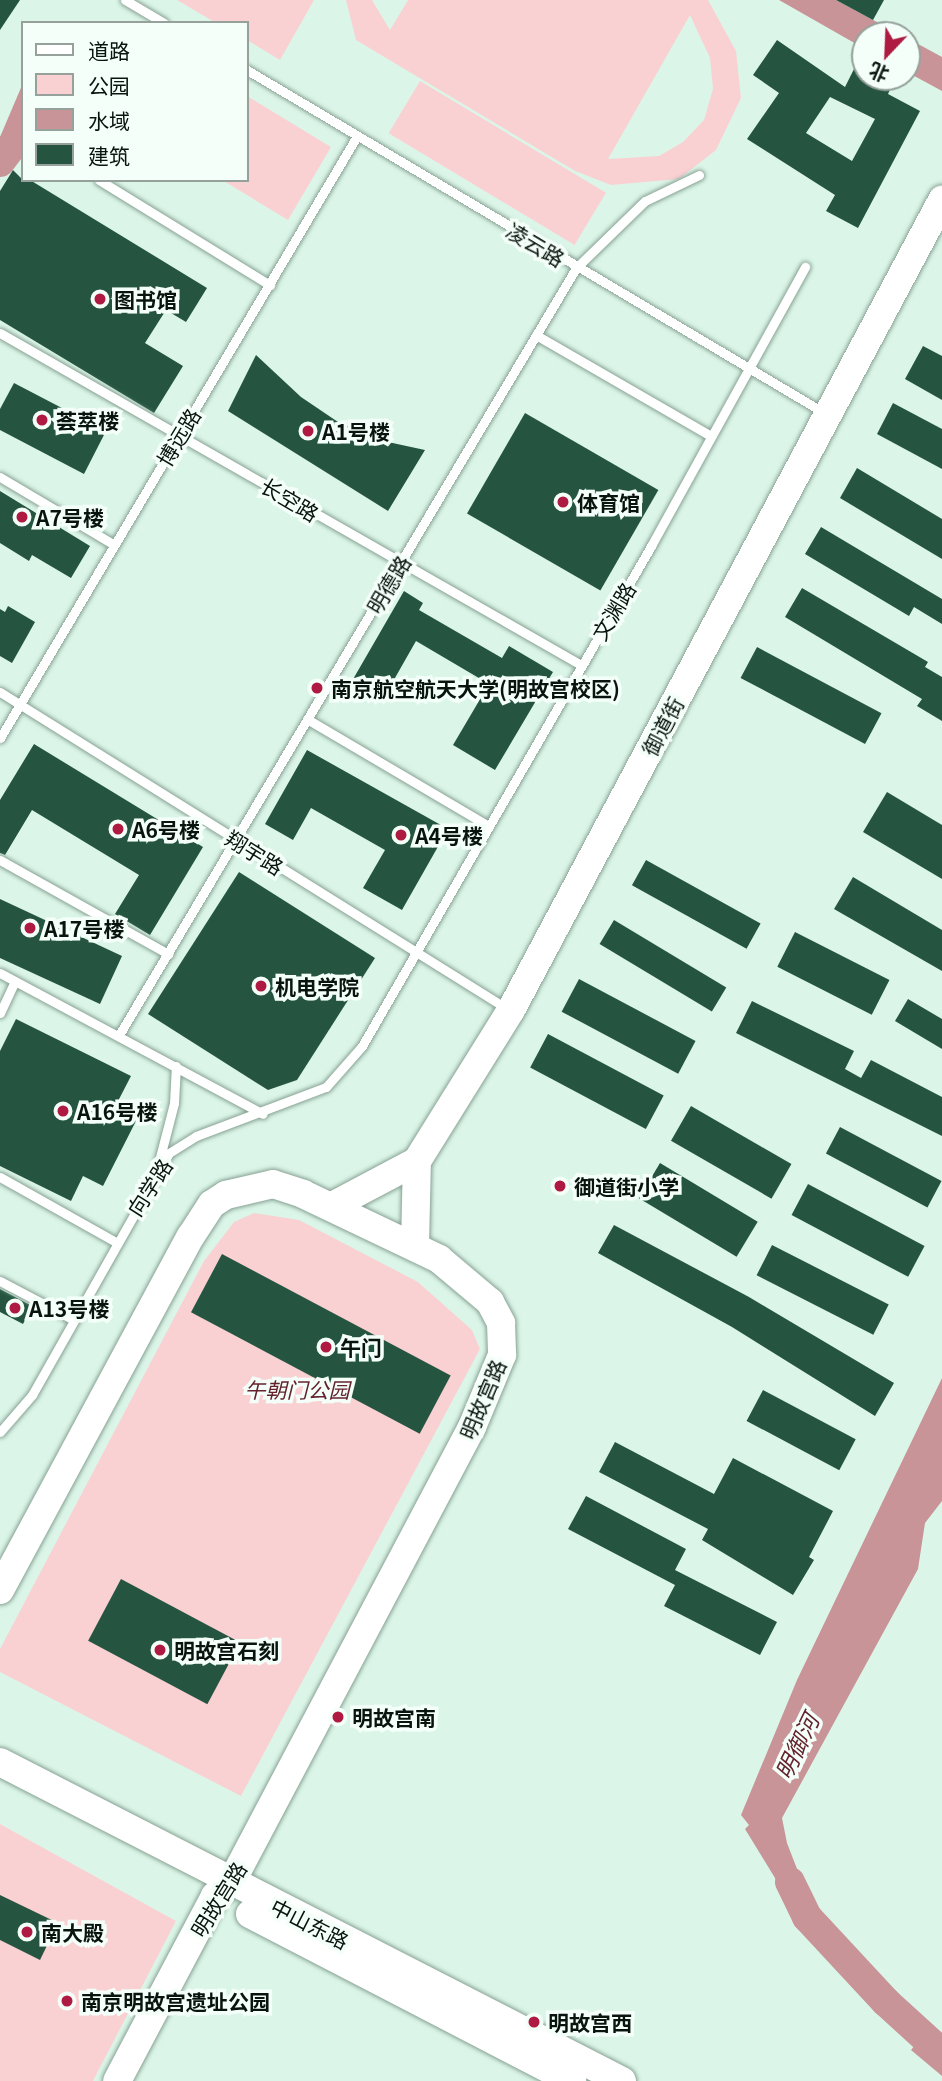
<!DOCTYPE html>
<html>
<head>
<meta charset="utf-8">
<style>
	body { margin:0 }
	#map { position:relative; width:942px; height:2081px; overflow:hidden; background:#dbf6e8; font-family:Georgia,"Noto Sans SC",serif }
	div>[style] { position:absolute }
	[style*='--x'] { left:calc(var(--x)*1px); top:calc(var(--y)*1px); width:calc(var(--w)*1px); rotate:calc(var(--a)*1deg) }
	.green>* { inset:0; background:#fad1d3; transform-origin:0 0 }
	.water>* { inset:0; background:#c89497 }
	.river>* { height:30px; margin:-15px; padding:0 15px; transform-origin:15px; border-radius:15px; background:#c89497 }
	.building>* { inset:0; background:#255540; transform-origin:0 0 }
	.roads { filter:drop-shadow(0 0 2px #88a194) drop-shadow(0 0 2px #88a194) }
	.lane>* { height:9px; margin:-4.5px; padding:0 4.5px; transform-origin:4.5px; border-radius:4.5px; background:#fff }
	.primary>* { height:28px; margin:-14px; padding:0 14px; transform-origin:14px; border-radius:14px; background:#fff }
	.dots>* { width:19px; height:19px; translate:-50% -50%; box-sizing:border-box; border:4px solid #f4fff9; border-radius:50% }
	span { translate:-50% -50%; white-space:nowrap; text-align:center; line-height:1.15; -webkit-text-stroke:7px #f4fff9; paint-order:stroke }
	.street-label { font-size:21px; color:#0a140f }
	.poi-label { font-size:21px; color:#0a140f; font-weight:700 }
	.left { translate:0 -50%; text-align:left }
	.park-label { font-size:21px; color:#64232d; font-style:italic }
	.water-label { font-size:23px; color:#64232d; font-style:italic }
	.legend { position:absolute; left:21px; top:21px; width:228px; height:161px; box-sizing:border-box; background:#f4fff9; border:2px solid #96a19b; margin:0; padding:9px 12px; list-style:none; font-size:21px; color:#0a140f }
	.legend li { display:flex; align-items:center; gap:14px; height:35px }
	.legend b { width:35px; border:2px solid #96a19b }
	.north { position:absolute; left:851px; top:21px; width:70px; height:70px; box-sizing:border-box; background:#f4fff9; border:2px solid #96a19b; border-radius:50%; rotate:203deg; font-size:19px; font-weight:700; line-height:28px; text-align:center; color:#0a140f }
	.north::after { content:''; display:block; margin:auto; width:24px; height:32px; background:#ae1a41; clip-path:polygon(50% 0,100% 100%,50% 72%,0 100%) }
</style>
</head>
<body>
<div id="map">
	<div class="green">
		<div style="clip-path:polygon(177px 0,314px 0,280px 60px,247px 40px,247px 23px,216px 23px)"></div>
		<div style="clip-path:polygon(evenodd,346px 0,372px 0,390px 30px,408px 0,708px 0,736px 51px,741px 98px,716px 150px,679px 179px,611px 185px,575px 171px,356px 40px,346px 0,690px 15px,710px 58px,713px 89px,704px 120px,683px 142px,659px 156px,608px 159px,690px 15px)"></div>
		<div style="left:420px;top:81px;width:217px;height:61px;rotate:31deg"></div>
		<div style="clip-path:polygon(247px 96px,331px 147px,288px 220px,222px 180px,247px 180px)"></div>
		<div style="clip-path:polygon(254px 1213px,299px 1220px,418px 1282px,472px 1330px,480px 1349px,241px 1796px,0 1672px,0 1649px,204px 1261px,234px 1222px)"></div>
		<div style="clip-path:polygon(0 1824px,176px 1921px,93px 2081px,0 2081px)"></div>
	</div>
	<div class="water">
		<div style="clip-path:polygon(779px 0,836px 0,901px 35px,865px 35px,865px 49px)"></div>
		<div style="clip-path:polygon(907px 38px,942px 57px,942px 91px,907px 72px)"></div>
		<div style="clip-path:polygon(23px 83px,23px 133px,0 172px,0 137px)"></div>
		<div style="clip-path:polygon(942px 1378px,942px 1501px,925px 1523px,918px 1569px,782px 1818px,787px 1843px,809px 1900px,820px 1915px,802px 1922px,745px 1829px,749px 1825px,741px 1815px,797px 1680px)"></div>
		<div style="clip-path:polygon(928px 2029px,942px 2040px,942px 2076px,911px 2050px)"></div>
	</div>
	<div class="river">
		<div style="--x:0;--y:162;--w:38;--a:-53"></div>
		<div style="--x:790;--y:1882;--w:39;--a:64"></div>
		<div style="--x:807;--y:1917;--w:116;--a:47.1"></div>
		<div style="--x:886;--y:2002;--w:76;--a:42.3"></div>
	</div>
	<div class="building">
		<div style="clip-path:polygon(0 0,20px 0,0 30px)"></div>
		<div style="clip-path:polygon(836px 0,884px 0,873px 20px)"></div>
		<div style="clip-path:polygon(evenodd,777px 40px,845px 87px,856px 65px,865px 69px,865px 77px,893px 83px,888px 94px,920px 111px,858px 228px,826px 211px,835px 195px,747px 139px,779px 93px,753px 75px,777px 40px,830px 97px,875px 119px,852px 161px,806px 133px,830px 97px)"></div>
		<div style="clip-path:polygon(13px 170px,23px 180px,30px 180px,207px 288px,186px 322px,166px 310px,145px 343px,183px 366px,154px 413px,0 320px,0 191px)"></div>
		<div style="clip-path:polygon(923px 346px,942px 356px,942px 400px,905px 379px)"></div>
		<div style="clip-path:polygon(256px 355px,301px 397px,338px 422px,374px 439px,425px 450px,388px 511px,228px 411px)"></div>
		<div style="clip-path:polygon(14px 383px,106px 431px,84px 474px,0 430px,0 409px)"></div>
		<div style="clip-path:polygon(893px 403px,942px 429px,942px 469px,877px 434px)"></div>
		<div style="left:525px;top:413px;width:154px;height:116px;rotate:30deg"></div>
		<div style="clip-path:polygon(857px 468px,942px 519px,942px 559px,840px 498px)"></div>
		<div style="clip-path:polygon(0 491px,90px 546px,71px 578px,32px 555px,29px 561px,0 543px)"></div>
		<div style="clip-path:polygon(821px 527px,942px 599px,942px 624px,914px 607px,909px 616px,805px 554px)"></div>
		<div style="clip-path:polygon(802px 588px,928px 662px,925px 667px,942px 677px,942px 721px,917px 706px,922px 699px,785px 617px)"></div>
		<div style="clip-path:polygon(404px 591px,423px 603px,419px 610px,502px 658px,509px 646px,553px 672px,495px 770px,453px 745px,489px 684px,416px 641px,383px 699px,352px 681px)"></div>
		<div style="clip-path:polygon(8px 606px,35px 622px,12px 663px,0 656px,0 609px,5px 612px)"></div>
		<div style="left:757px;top:647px;width:141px;height:35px;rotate:28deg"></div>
		<div style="clip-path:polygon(34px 744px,203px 847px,150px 935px,115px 914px,139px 875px,32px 810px,5px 855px,0 853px,0 800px)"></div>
		<div style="clip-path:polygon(307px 750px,448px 829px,402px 910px,363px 888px,385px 850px,311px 808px,293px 840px,265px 824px)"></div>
		<div style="clip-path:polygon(887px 792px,942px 825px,942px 879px,863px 832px)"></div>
		<div style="left:646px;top:860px;width:131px;height:29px;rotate:29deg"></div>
		<div style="clip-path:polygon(239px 872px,375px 958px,297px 1080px,268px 1090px,148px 1014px)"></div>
		<div style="clip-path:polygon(853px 877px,942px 930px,942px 971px,834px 909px)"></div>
		<div style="clip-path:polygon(0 899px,122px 956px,100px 1004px,0 958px)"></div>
		<div style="left:614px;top:920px;width:131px;height:28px;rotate:31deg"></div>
		<div style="left:795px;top:932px;width:106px;height:39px;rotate:27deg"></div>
		<div style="left:579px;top:979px;width:132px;height:37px;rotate:28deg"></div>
		<div style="clip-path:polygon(908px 999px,942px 1019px,942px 1049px,895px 1021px)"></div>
		<div style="clip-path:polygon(752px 1001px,854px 1051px,845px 1069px,861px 1078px,871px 1060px,942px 1097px,942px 1136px,736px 1033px)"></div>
		<div style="clip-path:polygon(16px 1019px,131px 1076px,116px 1105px,138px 1117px,103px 1186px,83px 1176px,71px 1201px,0 1166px,0 1051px)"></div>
		<div style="left:548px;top:1034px;width:131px;height:38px;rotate:28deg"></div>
		<div style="left:691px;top:1106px;width:116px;height:40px;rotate:30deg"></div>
		<div style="left:840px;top:1127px;width:115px;height:30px;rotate:28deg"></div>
		<div style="left:660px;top:1163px;width:114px;height:41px;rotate:31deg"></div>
		<div style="left:808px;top:1184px;width:132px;height:35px;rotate:28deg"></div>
		<div style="clip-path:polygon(614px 1225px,749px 1297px,894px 1383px,875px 1416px,732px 1327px,598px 1253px)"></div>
		<div style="left:772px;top:1245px;width:131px;height:34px;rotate:27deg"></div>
		<div style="left:222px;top:1254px;width:259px;height:66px;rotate:28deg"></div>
		<div style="clip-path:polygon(0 1289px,32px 1306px,23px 1324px,0 1312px)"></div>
		<div style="left:763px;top:1390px;width:105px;height:35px;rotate:28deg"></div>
		<div style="clip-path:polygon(615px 1442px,714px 1494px,733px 1458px,833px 1511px,809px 1557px,814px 1560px,793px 1595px,702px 1540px,708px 1529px,599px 1472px)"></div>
		<div style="clip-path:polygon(586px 1496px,686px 1549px,675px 1570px,777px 1622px,760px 1655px,664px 1606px,675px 1585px,568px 1529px)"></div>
		<div style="left:121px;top:1579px;width:135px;height:70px;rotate:28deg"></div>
		<div style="clip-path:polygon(0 1895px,58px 1923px,40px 1960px,0 1940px)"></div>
	</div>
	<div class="roads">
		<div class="lane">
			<div style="--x:125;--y:0;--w:45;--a:30.5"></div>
			<div style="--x:247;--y:70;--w:670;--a:30.7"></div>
			<div style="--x:99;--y:180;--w:201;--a:31.6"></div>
			<div style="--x:0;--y:333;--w:669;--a:29.74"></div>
			<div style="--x:536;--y:335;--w:202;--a:30"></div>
			<div style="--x:0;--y:477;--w:131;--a:30.7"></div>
			<div style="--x:0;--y:692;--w:597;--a:31.99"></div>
			<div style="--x:307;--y:719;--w:209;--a:30.5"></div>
			<div style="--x:0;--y:738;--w:700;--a:-59.33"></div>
			<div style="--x:0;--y:860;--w:193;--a:29.2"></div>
			<div style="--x:0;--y:973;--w:298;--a:28.2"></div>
			<div style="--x:0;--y:1013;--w:35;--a:-65"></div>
			<div style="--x:119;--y:1035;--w:893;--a:-59.21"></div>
			<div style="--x:576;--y:268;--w:96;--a:-44.2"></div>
			<div style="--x:645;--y:201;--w:60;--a:-25.7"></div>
			<div style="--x:158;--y:1165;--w:64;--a:-75.5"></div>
			<div style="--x:174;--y:1103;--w:37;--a:-87"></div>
			<div style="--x:0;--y:1177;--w:133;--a:29.3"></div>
			<div style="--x:0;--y:1281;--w:81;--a:27.8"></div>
			<div style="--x:0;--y:1432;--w:49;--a:-49.1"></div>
			<div style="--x:32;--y:1395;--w:278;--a:-60.5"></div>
			<div style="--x:169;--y:1153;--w:32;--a:-32"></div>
			<div style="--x:196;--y:1136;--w:139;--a:-20.7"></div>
			<div style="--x:326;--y:1087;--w:55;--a:-48.7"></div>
			<div style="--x:362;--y:1046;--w:578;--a:-59.97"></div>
			<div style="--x:651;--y:546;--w:319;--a:-61.1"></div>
		</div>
		<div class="primary">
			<div style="--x:332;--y:1206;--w:96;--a:-27.9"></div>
			<div style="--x:417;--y:1161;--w:178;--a:-58.1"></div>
			<div style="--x:511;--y:1010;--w:918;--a:-61.98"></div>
			<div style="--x:415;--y:1246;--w:85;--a:-88.7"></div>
			<div style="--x:0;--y:1590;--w:402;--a:-61.7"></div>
			<div style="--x:191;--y:1236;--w:38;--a:-57"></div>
			<div style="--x:212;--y:1204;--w:17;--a:-33"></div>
			<div style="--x:226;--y:1195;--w:48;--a:-13.2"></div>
			<div style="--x:273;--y:1184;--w:32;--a:18"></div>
			<div style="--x:303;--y:1194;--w:151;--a:25.5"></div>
			<div style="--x:439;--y:1259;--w:67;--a:40.1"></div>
			<div style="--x:490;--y:1302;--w:24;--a:62"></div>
			<div style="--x:501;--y:1323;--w:32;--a:88"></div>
			<div style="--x:502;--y:1355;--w:78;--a:112.6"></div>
			<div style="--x:472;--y:1427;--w:516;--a:117.86"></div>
			<div style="--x:231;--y:1883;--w:21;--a:141"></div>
			<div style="--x:215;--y:1896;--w:209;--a:117.9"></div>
			<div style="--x:0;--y:1762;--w:699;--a:27.15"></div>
			<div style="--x:250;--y:1914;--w:363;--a:27.4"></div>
		</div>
	</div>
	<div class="dots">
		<div style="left:100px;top:299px;background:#ae1a41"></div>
		<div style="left:42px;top:420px;background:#ae1a41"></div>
		<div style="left:308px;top:431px;background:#ae1a41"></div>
		<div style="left:563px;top:502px;background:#ae1a41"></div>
		<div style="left:22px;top:517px;background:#ae1a41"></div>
		<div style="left:317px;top:688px;background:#ae1a41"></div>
		<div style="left:118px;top:829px;background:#ae1a41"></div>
		<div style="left:401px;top:835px;background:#ae1a41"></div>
		<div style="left:30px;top:928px;background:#ae1a41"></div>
		<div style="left:261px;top:986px;background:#ae1a41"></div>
		<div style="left:63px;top:1111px;background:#ae1a41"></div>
		<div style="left:560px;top:1186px;background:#ae1a41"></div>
		<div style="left:15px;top:1308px;background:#ae1a41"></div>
		<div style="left:326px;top:1347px;background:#ae1a41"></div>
		<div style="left:160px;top:1650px;background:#ae1a41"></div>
		<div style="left:338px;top:1717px;background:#ae1a41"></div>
		<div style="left:27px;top:1932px;background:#ae1a41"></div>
		<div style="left:67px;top:2001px;background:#ae1a41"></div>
		<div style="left:534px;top:2022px;background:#ae1a41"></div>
	</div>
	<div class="street-label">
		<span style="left:536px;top:244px;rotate:31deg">凌云路</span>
		<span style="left:178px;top:437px;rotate:-59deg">博远路</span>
		<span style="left:290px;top:499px;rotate:31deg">长空路</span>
		<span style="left:388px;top:584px;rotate:-59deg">明德路</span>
		<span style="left:613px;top:611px;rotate:-59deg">文渊路</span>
		<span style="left:662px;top:726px;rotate:-62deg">御道街</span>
		<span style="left:255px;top:852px;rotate:32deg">翔宇路</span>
		<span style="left:149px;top:1187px;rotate:-57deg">向学路</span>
		<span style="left:482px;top:1399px;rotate:-67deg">明故宫路</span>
		<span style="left:218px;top:1899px;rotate:-58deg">明故宫路</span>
		<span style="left:310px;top:1923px;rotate:27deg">中山东路</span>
	</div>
	<div class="poi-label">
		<span class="left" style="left:114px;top:299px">图书馆</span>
		<span class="left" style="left:56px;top:420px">荟萃楼</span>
		<span class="left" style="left:322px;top:431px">A1号楼</span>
		<span class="left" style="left:577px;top:502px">体育馆</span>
		<span class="left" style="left:36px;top:517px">A7号楼</span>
		<span class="left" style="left:331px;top:688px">南京航空航天大学(明故宫校区)</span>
		<span class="left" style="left:132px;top:829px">A6号楼</span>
		<span class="left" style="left:415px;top:835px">A4号楼</span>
		<span class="left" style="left:44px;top:928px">A17号楼</span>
		<span class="left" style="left:275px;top:986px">机电学院</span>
		<span class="left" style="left:77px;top:1111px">A16号楼</span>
		<span class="left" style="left:574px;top:1186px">御道街小学</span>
		<span class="left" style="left:29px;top:1308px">A13号楼</span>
		<span class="left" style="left:340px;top:1347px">午门</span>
		<span class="left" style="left:174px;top:1650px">明故宫石刻</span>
		<span class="left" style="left:352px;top:1717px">明故宫南</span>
		<span class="left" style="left:41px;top:1932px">南大殿</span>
		<span class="left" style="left:81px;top:2001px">南京明故宫遗址公园</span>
		<span class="left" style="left:548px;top:2022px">明故宫西</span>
	</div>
	<div class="park-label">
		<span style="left:297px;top:1389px">午朝门公园</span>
	</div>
	<div class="water-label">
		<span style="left:796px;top:1746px;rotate:-64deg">明御河</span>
	</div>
	<ul class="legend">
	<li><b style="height:9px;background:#fff"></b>道路</li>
	<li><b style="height:19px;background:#fad1d3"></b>公园</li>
	<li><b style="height:19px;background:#c89497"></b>水域</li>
	<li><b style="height:19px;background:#255540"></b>建筑</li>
	</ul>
	<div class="north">北</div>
</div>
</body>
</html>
